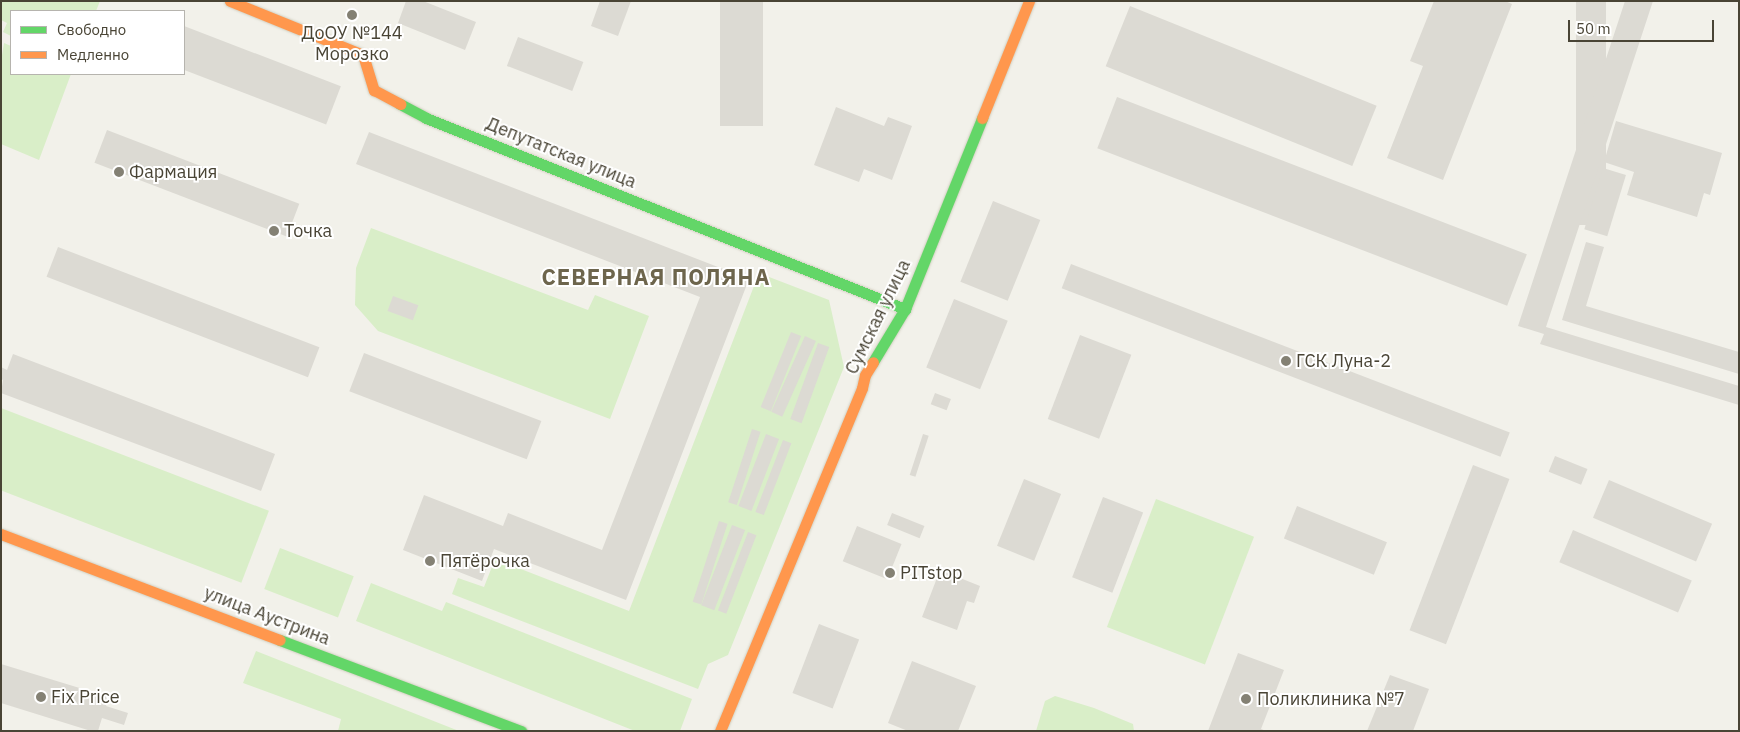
<!DOCTYPE html>
<html>
<head>
<meta charset="utf-8">
<style>
	body { margin:0 }
	#map { position:relative; width:1740px; height:732px; overflow:hidden; background:#f2f1ea; font-family:"IBM Plex Sans",sans-serif }
	div>[style] { position:absolute }
	[style*='--x'] { left:calc(var(--x)*1px); top:calc(var(--y)*1px); width:calc(var(--w)*1px); rotate:calc(var(--a)*1deg) }
	.green>* { inset:0; background:#d9eec8; transform-origin:0 0 }
	.building>* { inset:0; background:#dcdad3; transform-origin:0 0 }
	.roads { filter:drop-shadow(0 0 1px #d2d0c1) drop-shadow(0 0 1px #d2d0c1) }
	.fast>* { height:11px; margin:-5.5px; padding:0 5.5px; transform-origin:5.5px; border-radius:5.5px; background:#63d668 }
	.slow>* { height:11px; margin:-5.5px; padding:0 5.5px; transform-origin:5.5px; border-radius:5.5px; background:#ff974d }
	.dots>* { width:14px; height:14px; translate:-50% -50%; box-sizing:border-box; border:2px solid #fff; border-radius:50% }
	span { translate:-50% -50%; white-space:nowrap; text-align:center; line-height:1.15; -webkit-text-stroke:4px #fff; paint-order:stroke }
	.poi-label { font-size:18px; color:#494435 }
	.left { translate:0 -50%; text-align:left }
	.street-label { font-size:18px; color:#494435 }
	.district-label { font-size:22px; color:#6d654c; font-weight:700; letter-spacing:1px }
	.frame { position:absolute; inset:0; border:2px solid #494435; pointer-events:none }
	.legend { position:absolute; left:10px; top:10px; width:175px; height:65px; box-sizing:border-box; background:#fff; border:1px solid #b6b4ae; margin:0; padding:6px 9px; list-style:none; font-size:15px; color:#494435 }
	.legend li { display:flex; align-items:center; gap:10px; height:25px }
	.legend b { width:25px; border:1px solid #b6b4ae }
	.scale { position:absolute; left:1568px; top:20px; width:146px; height:22px; box-sizing:border-box; border:2px solid #494435; border-top:0; padding-left:6px; font-size:15px; line-height:18px; white-space:nowrap; color:#494435; -webkit-text-stroke:4px #fff; paint-order:stroke }
</style>
</head>
<body>
<div id="map">
	<div class="green">
		<div style="clip-path:polygon(1px 1px,100px 1px,96px 11px,11px 11px,11px 36px,3px 32px,7px 23px,1px 20px)"></div>
		<div style="clip-path:polygon(4px 43px,11px 46px,11px 74px,71px 74px,39px 160px,1px 144px,1px 61px)"></div>
		<div style="clip-path:polygon(371px 228px,588px 310px,595px 295px,649px 316px,610px 419px,378px 331px,355px 305px,356px 268px)"></div>
		<div style="clip-path:polygon(759px 273px,829px 300px,844px 367px,728px 655px,708px 664px,698px 689px,452px 594px,458px 578px,484px 587px,495px 559px,629px 611px)"></div>
		<div style="left:1px;top:408px;width:287px;height:77px;rotate:21deg"></div>
		<div style="left:1156px;top:499px;width:105px;height:137px;rotate:21deg"></div>
		<div style="left:280px;top:548px;width:79px;height:44px;rotate:21deg"></div>
		<div style="clip-path:polygon(371px 583px,442px 611px,446px 602px,692px 699px,680px 731px,635px 731px,356px 621px)"></div>
		<div style="clip-path:polygon(256px 651px,459px 731px,338px 731px,341px 719px,243px 683px)"></div>
		<div style="clip-path:polygon(1055px 696px,1094px 708px,1133px 724px,1134px 731px,1036px 731px,1045px 701px)"></div>
	</div>
	<div class="building">
		<div style="clip-path:polygon(406px 1px,423px 1px,476px 22px,465px 50px,398px 23px)"></div>
		<div style="clip-path:polygon(600px 1px,631px 1px,618px 36px,591px 26px)"></div>
		<div style="left:720px;top:1px;width:43px;height:125px"></div>
		<div style="clip-path:polygon(1434px 1px,1505px 1px,1512px 4px,1443px 180px,1387px 158px,1423px 66px,1410px 61px)"></div>
		<div style="left:1576px;top:1px;width:30px;height:224px"></div>
		<div style="clip-path:polygon(1625px 1px,1653px 1px,1546px 327px,1739px 386px,1739px 405px,1540px 344px,1544px 334px,1518px 326px)"></div>
		<div style="left:1130px;top:6px;width:266px;height:65px;rotate:22deg"></div>
		<div style="left:184px;top:26px;width:168px;height:41px;rotate:21deg"></div>
		<div style="left:518px;top:37px;width:70px;height:31px;rotate:21deg"></div>
		<div style="left:1117px;top:97px;width:439px;height:55px;rotate:21deg"></div>
		<div style="clip-path:polygon(836px 107px,884px 126px,888px 117px,912px 126px,892px 180px,864px 169px,859px 182px,814px 165px)"></div>
		<div style="clip-path:polygon(1616px 121px,1722px 153px,1710px 195px,1704px 193px,1697px 217px,1627px 195px,1634px 172px,1604px 162px)"></div>
		<div style="left:107px;top:130px;width:206px;height:35px;rotate:21deg"></div>
		<div style="clip-path:polygon(369px 132px,749px 279px,626px 600px,494px 549px,482px 581px,403px 550px,424px 495px,503px 526px,508px 513px,602px 550px,700px 297px,356px 164px)"></div>
		<div style="left:1603px;top:168px;width:24px;height:64px;rotate:17deg"></div>
		<div style="left:993px;top:201px;width:51px;height:87px;rotate:22deg"></div>
		<div style="clip-path:polygon(1586px 242px,1604px 247px,1586px 306px,1739px 352px,1739px 374px,1562px 320px)"></div>
		<div style="left:58px;top:247px;width:280px;height:32px;rotate:21deg"></div>
		<div style="left:1071px;top:264px;width:470px;height:26px;rotate:21deg"></div>
		<div style="left:393px;top:296px;width:27px;height:16px;rotate:20deg"></div>
		<div style="left:954px;top:299px;width:58px;height:74px;rotate:22deg"></div>
		<div style="left:791px;top:332px;width:11px;height:81px;rotate:22deg"></div>
		<div style="left:1080px;top:335px;width:55px;height:90px;rotate:21deg"></div>
		<div style="left:805px;top:336px;width:12px;height:83px;rotate:24deg"></div>
		<div style="left:818px;top:343px;width:12px;height:81px;rotate:20deg"></div>
		<div style="left:364px;top:353px;width:190px;height:41px;rotate:21deg"></div>
		<div style="clip-path:polygon(13px 354px,275px 454px,261px 491px,1px 393px,3px 380px,1px 379px,1px 367px,7px 370px)"></div>
		<div style="left:935px;top:393px;width:17px;height:12px;rotate:21deg"></div>
		<div style="left:752px;top:429px;width:9px;height:77px;rotate:18deg"></div>
		<div style="left:766px;top:434px;width:14px;height:77px;rotate:21deg"></div>
		<div style="left:923px;top:434px;width:6px;height:43px;rotate:18deg"></div>
		<div style="left:783px;top:440px;width:9px;height:77px;rotate:21deg"></div>
		<div style="left:1555px;top:456px;width:35px;height:17px;rotate:22deg"></div>
		<div style="left:1473px;top:465px;width:39px;height:177px;rotate:21deg"></div>
		<div style="left:1024px;top:479px;width:40px;height:72px;rotate:22deg"></div>
		<div style="left:1609px;top:480px;width:112px;height:41px;rotate:23deg"></div>
		<div style="left:1103px;top:497px;width:43px;height:86px;rotate:21deg"></div>
		<div style="left:1297px;top:506px;width:97px;height:35px;rotate:22deg"></div>
		<div style="left:892px;top:513px;width:35px;height:13px;rotate:22deg"></div>
		<div style="left:719px;top:521px;width:9px;height:85px;rotate:18deg"></div>
		<div style="left:732px;top:525px;width:14px;height:86px;rotate:21deg"></div>
		<div style="left:857px;top:526px;width:48px;height:38px;rotate:22deg"></div>
		<div style="left:1573px;top:530px;width:129px;height:35px;rotate:23deg"></div>
		<div style="left:748px;top:532px;width:9px;height:84px;rotate:21deg"></div>
		<div style="clip-path:polygon(940px 570px,980px 586px,974px 603px,967px 601px,957px 630px,922px 617px)"></div>
		<div style="left:819px;top:624px;width:43px;height:74px;rotate:21deg"></div>
		<div style="clip-path:polygon(1238px 653px,1284px 670px,1261px 729px,1266px 731px,1208px 731px)"></div>
		<div style="clip-path:polygon(912px 661px,976px 686px,958px 731px,908px 731px,888px 723px)"></div>
		<div style="clip-path:polygon(1px 664px,109px 697px,106px 706px,128px 713px,124px 725px,102px 718px,98px 731px,91px 731px,1px 703px)"></div>
		<div style="clip-path:polygon(1390px 675px,1429px 689px,1413px 731px,1367px 731px)"></div>
	</div>
	<div class="roads">
		<div class="fast">
			<div style="--x:400;--y:104;--w:30;--a:28"></div>
			<div style="--x:426;--y:118;--w:516;--a:21.74"></div>
			<div style="--x:873;--y:362;--w:62;--a:-58.9"></div>
			<div style="--x:905;--y:309;--w:206;--a:-68"></div>
			<div style="--x:280;--y:640;--w:258;--a:20.7"></div>
		</div>
		<div class="slow">
			<div style="--x:230;--y:1;--w:144;--a:22.1"></div>
			<div style="--x:363;--y:55;--w:37;--a:73"></div>
			<div style="--x:374;--y:90;--w:30;--a:28"></div>
			<div style="--x:982;--y:118;--w:126;--a:-68.1"></div>
			<div style="--x:1;--y:534;--w:298;--a:20.8"></div>
			<div style="--x:720;--y:731;--w:371;--a:-67.5"></div>
			<div style="--x:862;--y:388;--w:13;--a:-77"></div>
			<div style="--x:865;--y:375;--w:15;--a:-58"></div>
		</div>
	</div>
	<div class="dots">
		<div style="left:352px;top:15px;background:#848174"></div>
		<div style="left:119px;top:172px;background:#848174"></div>
		<div style="left:274px;top:231px;background:#848174"></div>
		<div style="left:1286px;top:361px;background:#848174"></div>
		<div style="left:430px;top:561px;background:#848174"></div>
		<div style="left:890px;top:573px;background:#848174"></div>
		<div style="left:41px;top:697px;background:#848174"></div>
		<div style="left:1246px;top:699px;background:#848174"></div>
	</div>
	<div class="poi-label">
		<span style="left:352px;top:44px">ДоОУ №144<br>Морозко</span>
		<span class="left" style="left:129px;top:172px">Фармация</span>
		<span class="left" style="left:284px;top:231px">Точка</span>
		<span class="left" style="left:1296px;top:361px">ГСК Луна-2</span>
		<span class="left" style="left:440px;top:561px">Пятёрочка</span>
		<span class="left" style="left:900px;top:573px">PITstop</span>
		<span class="left" style="left:51px;top:697px">Fix Price</span>
		<span class="left" style="left:1257px;top:699px">Поликлиника №7</span>
	</div>
	<div class="street-label">
		<span style="left:561px;top:153px;rotate:22deg">Депутатская улица</span>
		<span style="left:878px;top:317px;rotate:-64deg">Сумская улица</span>
		<span style="left:267px;top:616px;rotate:21deg">улица Аустрина</span>
	</div>
	<div class="district-label">
		<span style="left:656px;top:277px">СЕВЕРНАЯ ПОЛЯНА</span>
	</div>
	<div class="frame"></div>
	<ul class="legend">
	<li><b style="height:6px;background:#63d668"></b>Свободно</li>
	<li><b style="height:6px;background:#ff974d"></b>Медленно</li>
	</ul>
	<div class="scale">50 m</div>
</div>
</body>
</html>
